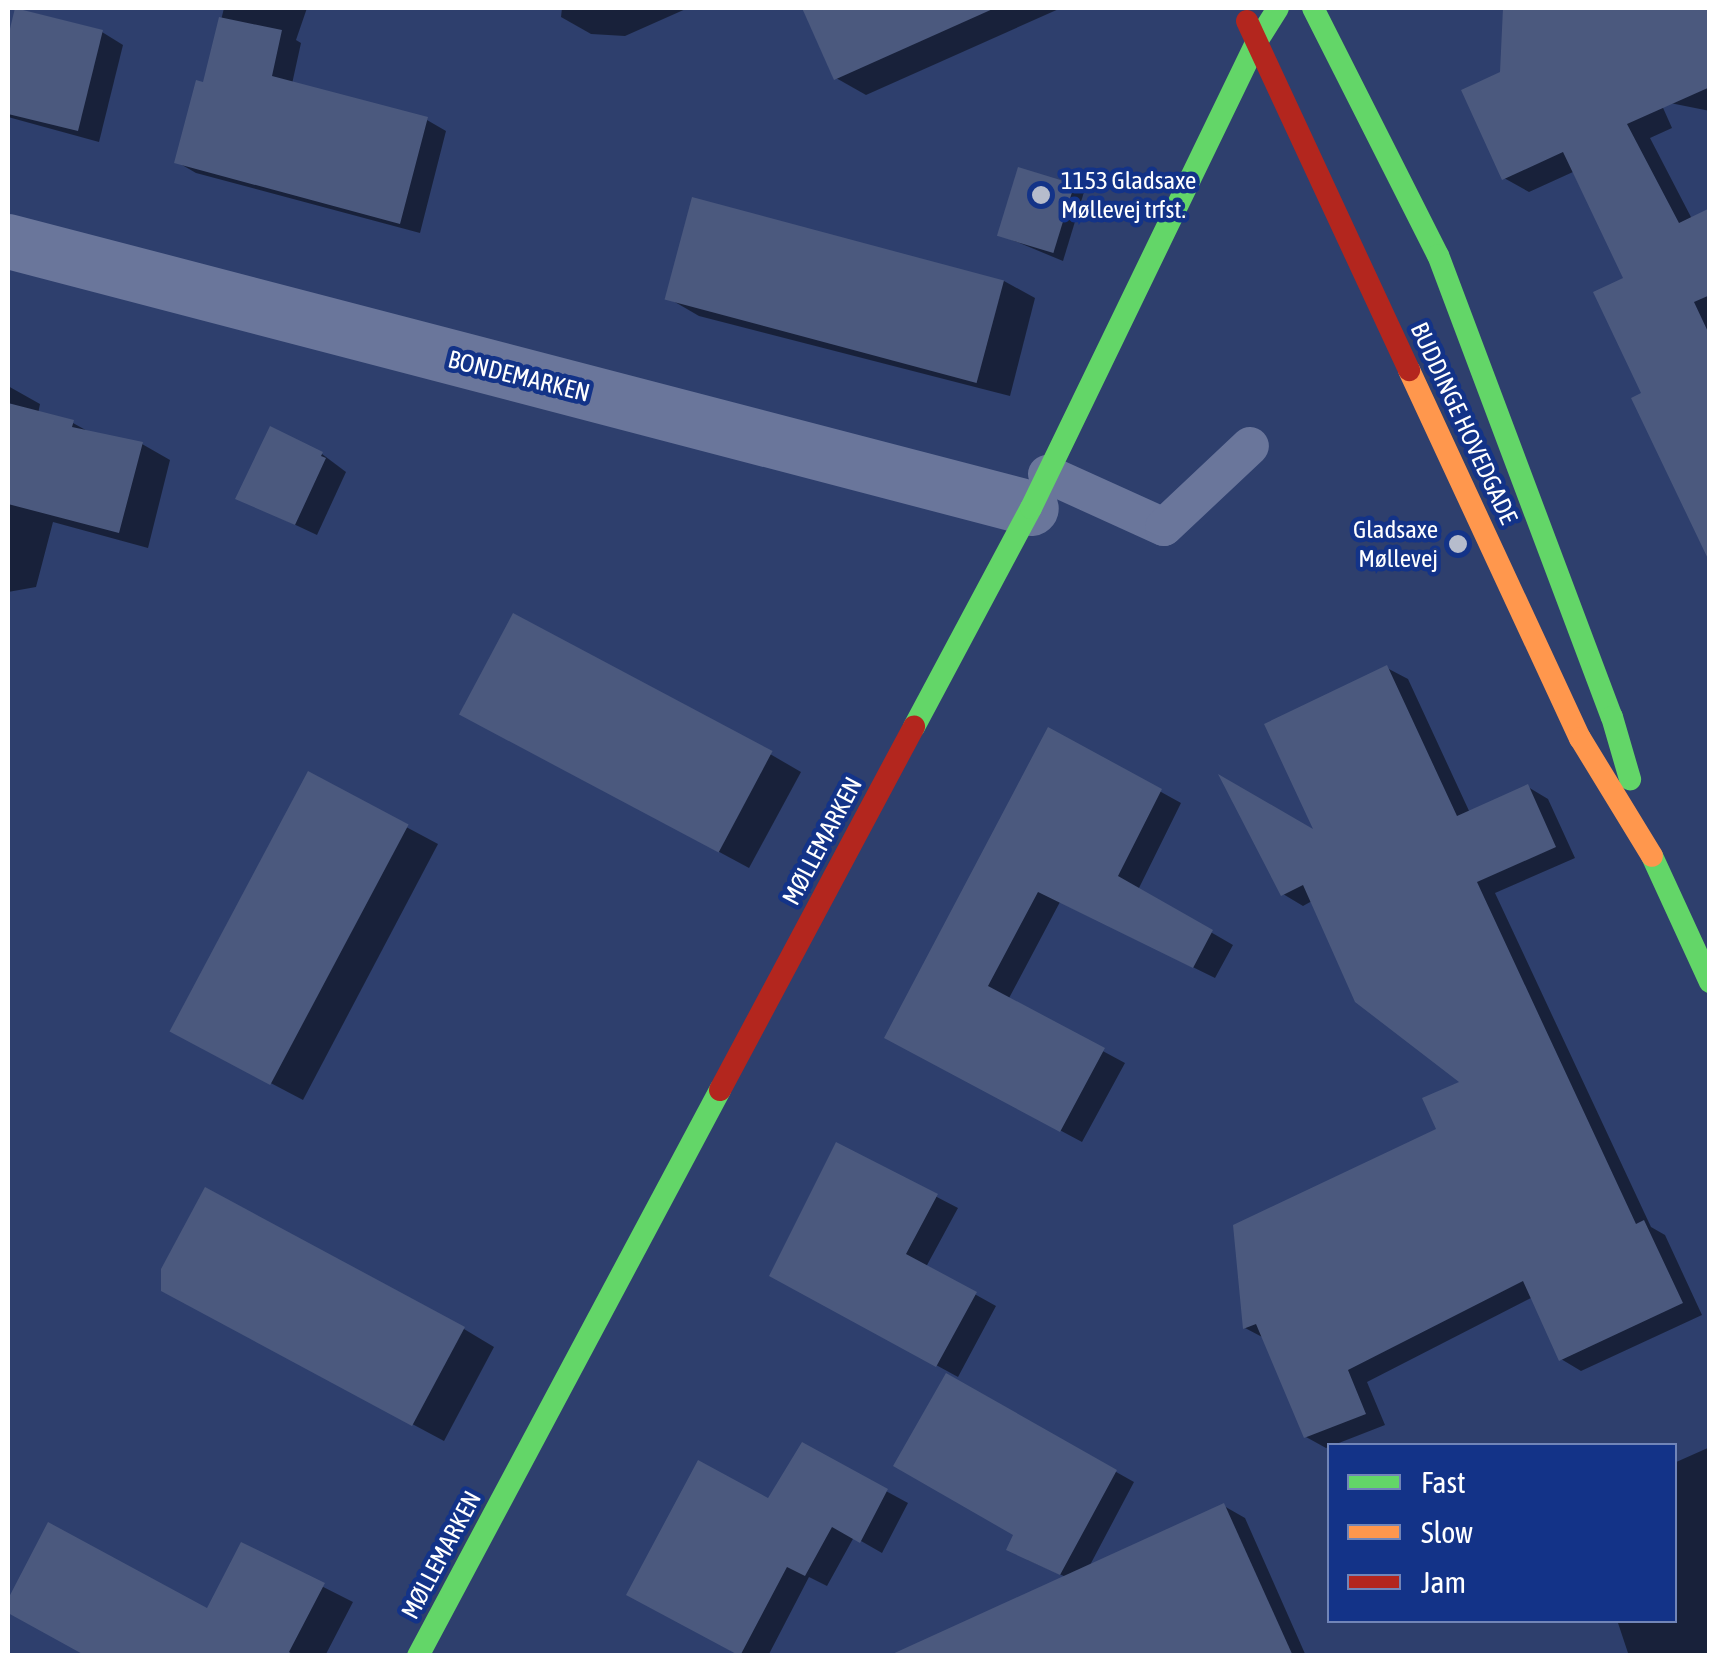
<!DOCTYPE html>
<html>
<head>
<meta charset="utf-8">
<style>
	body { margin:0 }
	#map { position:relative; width:1717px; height:1663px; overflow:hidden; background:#2e3f6d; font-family:"Asap Condensed",sans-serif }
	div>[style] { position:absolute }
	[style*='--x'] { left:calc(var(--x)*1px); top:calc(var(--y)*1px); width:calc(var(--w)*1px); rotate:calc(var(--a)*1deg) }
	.shadow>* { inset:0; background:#0007 }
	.building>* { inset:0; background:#4b597e; transform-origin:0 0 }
	.lane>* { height:38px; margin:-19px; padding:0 19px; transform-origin:19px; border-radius:19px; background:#6a769b }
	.street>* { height:55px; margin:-27.5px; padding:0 27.5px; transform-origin:27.5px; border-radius:27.5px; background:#6a769b }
	.fast>* { height:22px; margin:-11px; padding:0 11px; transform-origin:11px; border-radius:11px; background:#63d668 }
	.slow>* { height:22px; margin:-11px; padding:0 11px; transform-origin:11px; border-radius:11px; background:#ff974d }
	.jam>* { height:22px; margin:-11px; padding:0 11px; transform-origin:11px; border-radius:11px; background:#b3261e }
	.dots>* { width:28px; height:28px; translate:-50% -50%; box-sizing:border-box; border:5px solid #133388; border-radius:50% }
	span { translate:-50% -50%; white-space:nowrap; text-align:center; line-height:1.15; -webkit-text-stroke:9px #133388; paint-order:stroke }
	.poi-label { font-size:25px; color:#fff }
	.left { translate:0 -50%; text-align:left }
	.right { translate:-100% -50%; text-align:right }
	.street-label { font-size:25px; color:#fff }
	.frame { position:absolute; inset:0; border:10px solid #fff; pointer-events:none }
	.legend { position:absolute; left:1327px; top:1443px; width:350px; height:180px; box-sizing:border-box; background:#133388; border:2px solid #7185b8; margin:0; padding:12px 18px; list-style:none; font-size:30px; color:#fff }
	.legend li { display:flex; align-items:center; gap:20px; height:50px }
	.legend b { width:50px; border:2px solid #7185b8 }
</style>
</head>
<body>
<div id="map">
	<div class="shadow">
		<div style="clip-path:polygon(224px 8px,307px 8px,296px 40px,301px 43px,292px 84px,427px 120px,446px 131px,420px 233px,196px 173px,177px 162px,205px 85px)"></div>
		<div style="clip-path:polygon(562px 8px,688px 8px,625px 36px,591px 34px,561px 17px)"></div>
		<div style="clip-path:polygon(805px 8px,1061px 8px,866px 95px,836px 78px)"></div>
		<div style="clip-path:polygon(1506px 8px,1710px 8px,1710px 111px,1660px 101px,1672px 128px,1650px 138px,1692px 219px,1710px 223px,1710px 494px,1644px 394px,1626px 279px,1573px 172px,1529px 192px,1504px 178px)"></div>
		<div style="clip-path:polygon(17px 11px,102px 32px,123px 45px,99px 142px,8px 117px,8px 47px)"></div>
		<div style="clip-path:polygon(1074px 186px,1084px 192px,1063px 261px,1000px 235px)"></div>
		<div style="clip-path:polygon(1004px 281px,1035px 298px,1010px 396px,699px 316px,668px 298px)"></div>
		<div style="clip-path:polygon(8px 386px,40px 404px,38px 414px,73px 423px,91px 433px,142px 444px,170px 460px,148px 548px,53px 522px,36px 587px,8px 592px)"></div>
		<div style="clip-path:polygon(322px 454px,346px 472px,317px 535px,238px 498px)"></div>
		<div style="clip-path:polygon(1387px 668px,1408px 679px,1470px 813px,1528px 787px,1548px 799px,1575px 858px,1495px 893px,1651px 1227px,1665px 1235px,1702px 1315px,1581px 1371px,1561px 1359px,1533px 1297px,1367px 1382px,1385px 1425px,1326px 1448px,1306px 1437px,1266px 1339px,1245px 1328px,1440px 1130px,1464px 1082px,1312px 901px,1303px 906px,1283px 894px,1319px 835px)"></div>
		<div style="clip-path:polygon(493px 730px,770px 754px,801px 772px,749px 868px)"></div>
		<div style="clip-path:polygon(1049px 730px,1181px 803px,1138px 890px,1233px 945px,1215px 978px,1060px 902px,1008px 1000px,1125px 1063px,1082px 1142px,908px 1049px)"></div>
		<div style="clip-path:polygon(309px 775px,438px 844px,303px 1100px,204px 1048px)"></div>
		<div style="clip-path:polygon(837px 1145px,958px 1208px,926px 1267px,996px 1306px,958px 1377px,793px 1287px)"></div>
		<div style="clip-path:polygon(195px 1308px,464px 1329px,494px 1347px,444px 1441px)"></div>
		<div style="clip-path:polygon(947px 1377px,1134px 1482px,1089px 1567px,1224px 1506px,1245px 1518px,1306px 1656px,966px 1656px,1066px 1577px,1028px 1560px)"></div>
		<div style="clip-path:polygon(803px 1446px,908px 1503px,882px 1553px,854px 1537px,827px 1586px,809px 1577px,768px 1656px,741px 1656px,651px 1606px,770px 1502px)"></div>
		<div style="clip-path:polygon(1710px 1447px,1710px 1656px,1629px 1656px,1617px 1620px,1674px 1620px,1674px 1463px)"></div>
		<div style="clip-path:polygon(49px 1526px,208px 1611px,242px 1546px,353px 1602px,325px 1656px,89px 1656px,8px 1610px)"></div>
	</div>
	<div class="building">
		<div style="clip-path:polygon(15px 8px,103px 30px,78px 131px,8px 114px,8px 37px)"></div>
		<div style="clip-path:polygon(802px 8px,995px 8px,834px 80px)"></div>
		<div style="clip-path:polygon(1503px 8px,1710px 8px,1710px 87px,1627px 124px,1679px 223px,1710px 208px,1710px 295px,1694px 302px,1710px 336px,1710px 563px,1631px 398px,1641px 393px,1593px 292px,1623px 278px,1563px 152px,1502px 180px,1461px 90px,1500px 72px)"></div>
		<div style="clip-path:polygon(219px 17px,282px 30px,272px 76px,428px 117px,400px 224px,174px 163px,196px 80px,203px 82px)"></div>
		<div style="left:1018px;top:167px;width:59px;height:72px;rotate:17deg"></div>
		<div style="left:692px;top:197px;width:323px;height:106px;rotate:15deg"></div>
		<div style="clip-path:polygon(8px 403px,74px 420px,72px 427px,143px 442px,119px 533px,8px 504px)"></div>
		<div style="clip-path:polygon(270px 426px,323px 452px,321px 456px,326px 458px,295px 525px,235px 499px)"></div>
		<div style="left:513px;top:613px;width:294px;height:115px;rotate:28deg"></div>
		<div style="clip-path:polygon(1387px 665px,1457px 816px,1528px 784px,1556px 847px,1477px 882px,1636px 1224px,1644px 1220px,1683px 1303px,1559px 1361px,1523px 1281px,1348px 1370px,1366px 1414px,1304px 1438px,1256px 1324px,1243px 1329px,1233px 1225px,1436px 1129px,1422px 1098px,1459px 1082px,1355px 1002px,1303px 885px,1281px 896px,1218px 774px,1313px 829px,1264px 724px)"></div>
		<div style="clip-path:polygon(1048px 727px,1162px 789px,1118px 876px,1213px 930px,1193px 968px,1038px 892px,988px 986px,1105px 1048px,1060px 1132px,884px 1038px)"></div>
		<div style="left:308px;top:771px;width:114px;height:295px;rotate:28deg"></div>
		<div style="clip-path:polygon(836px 1142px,938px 1194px,906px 1254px,977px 1292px,936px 1367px,769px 1276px)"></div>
		<div style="clip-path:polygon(205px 1187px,465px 1327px,412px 1426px,161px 1291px,161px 1269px)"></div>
		<div style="clip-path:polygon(946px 1373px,1117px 1470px,1060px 1575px,1006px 1550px,1013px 1535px,893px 1466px)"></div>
		<div style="clip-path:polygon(802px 1442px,888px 1489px,860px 1543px,832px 1527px,805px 1576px,787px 1567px,740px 1656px,626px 1595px,698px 1460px,768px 1498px)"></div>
		<div style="clip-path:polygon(1224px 1503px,1293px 1656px,888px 1656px)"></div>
		<div style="clip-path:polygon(48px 1522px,207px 1608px,241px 1542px,325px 1583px,289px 1652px,295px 1656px,86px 1656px,8px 1613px,8px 1599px)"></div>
	</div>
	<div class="lane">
		<div style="--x:1047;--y:474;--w:128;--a:24.4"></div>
		<div style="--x:1164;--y:527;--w:118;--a:-43.3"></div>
	</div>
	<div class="street">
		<div style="--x:8;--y:241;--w:1057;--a:14.63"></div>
	</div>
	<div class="fast">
		<div style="--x:1313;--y:8;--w:277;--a:63.2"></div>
		<div style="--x:1438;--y:255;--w:494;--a:69.4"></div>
		<div style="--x:1612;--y:717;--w:65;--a:73.8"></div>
		<div style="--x:914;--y:727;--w:248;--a:-61.9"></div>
		<div style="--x:1031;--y:508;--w:517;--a:-64.18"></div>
		<div style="--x:1256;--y:43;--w:41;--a:-57.8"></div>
		<div style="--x:1652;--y:856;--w:139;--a:65.3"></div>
		<div style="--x:418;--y:1656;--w:642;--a:-61.92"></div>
	</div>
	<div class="slow">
		<div style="--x:1409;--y:370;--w:406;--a:65.1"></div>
		<div style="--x:1580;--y:738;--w:138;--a:58.6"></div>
	</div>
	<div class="jam">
		<div style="--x:1247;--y:21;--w:385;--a:65.1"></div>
		<div style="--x:720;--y:1090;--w:412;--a:-61.9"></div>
	</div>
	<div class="dots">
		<div style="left:1041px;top:195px;background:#b6bccc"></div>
		<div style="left:1458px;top:544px;background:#b6bccc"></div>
	</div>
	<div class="poi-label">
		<span class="left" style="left:1061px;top:195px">1153 Gladsaxe<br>Møllevej trfst.</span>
		<span class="right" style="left:1438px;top:544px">Gladsaxe<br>Møllevej</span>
	</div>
	<div class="street-label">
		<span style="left:519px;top:376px;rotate:14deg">BONDEMARKEN</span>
		<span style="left:1464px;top:423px;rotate:65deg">BUDDINGE HOVEDGADE</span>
		<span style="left:822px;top:841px;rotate:-62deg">MØLLEMARKEN</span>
		<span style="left:441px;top:1555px;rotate:-62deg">MØLLEMARKEN</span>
	</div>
	<div class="frame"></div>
	<ul class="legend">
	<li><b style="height:12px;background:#63d668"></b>Fast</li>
	<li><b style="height:12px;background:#ff974d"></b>Slow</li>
	<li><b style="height:12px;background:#b3261e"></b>Jam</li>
	</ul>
</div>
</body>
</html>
